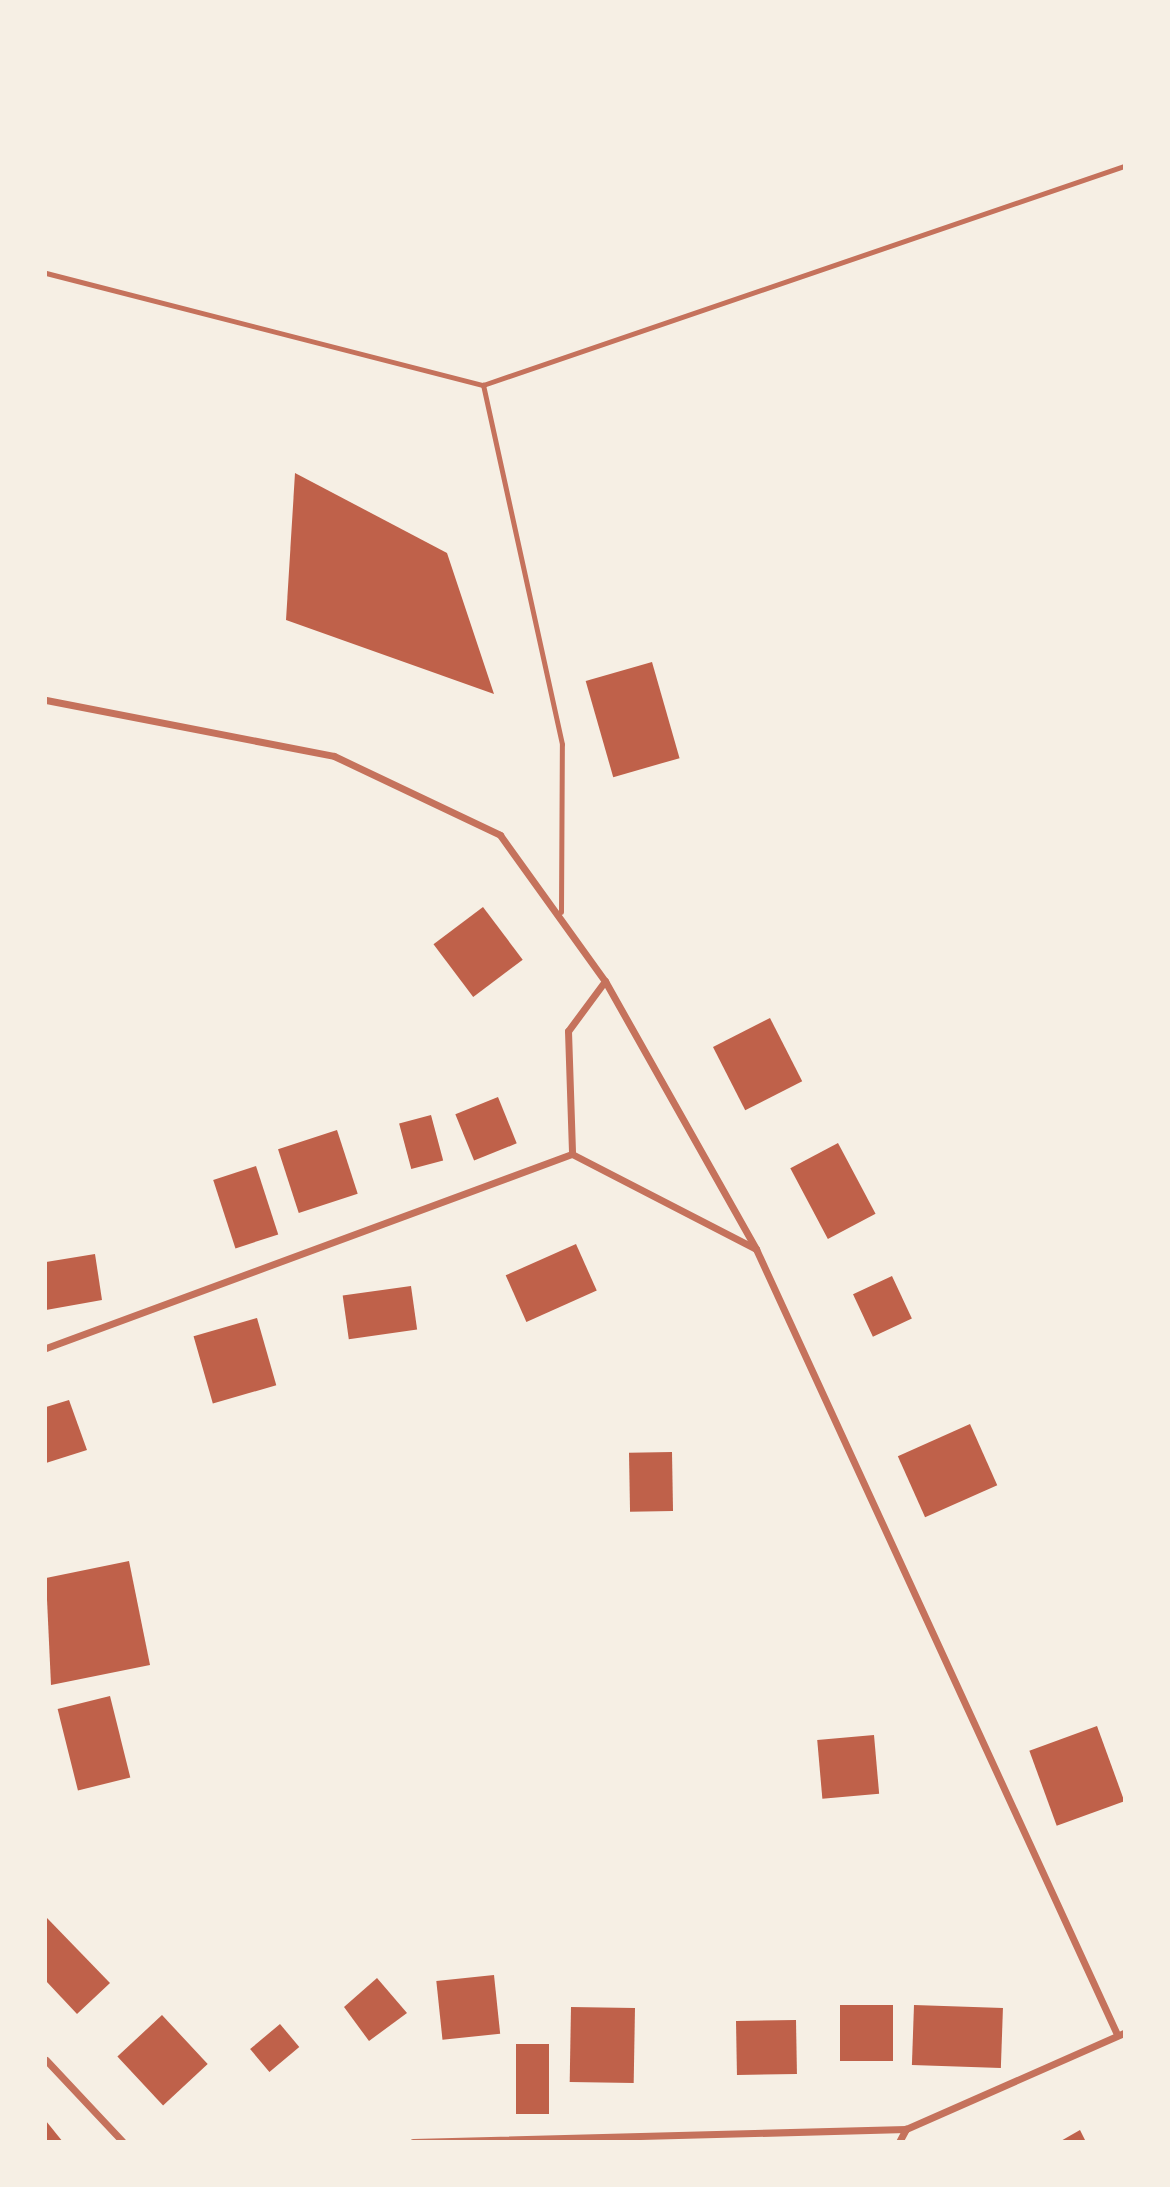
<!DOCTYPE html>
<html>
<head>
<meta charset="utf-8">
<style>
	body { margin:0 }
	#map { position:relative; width:1170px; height:2187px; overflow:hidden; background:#f6efe4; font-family:Commissioner,sans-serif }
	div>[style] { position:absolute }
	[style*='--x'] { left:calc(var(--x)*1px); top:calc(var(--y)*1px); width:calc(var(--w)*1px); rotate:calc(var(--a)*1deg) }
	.building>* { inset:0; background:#bf614a; transform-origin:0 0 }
	.service>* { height:5px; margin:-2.5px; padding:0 2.5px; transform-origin:2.5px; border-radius:2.5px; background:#c5725c }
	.minor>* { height:7px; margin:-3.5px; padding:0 3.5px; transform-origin:3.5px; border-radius:3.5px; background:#c5725c }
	span { translate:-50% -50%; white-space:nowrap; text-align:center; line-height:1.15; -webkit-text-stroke:7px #f6efe4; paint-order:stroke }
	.frame { position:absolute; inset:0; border:47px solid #f6efe4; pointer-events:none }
</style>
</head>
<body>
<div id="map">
	<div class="building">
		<div style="clip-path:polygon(295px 473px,447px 553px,494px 694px,286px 620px)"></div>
		<div style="left:652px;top:662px;width:100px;height:69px;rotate:74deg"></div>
		<div style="left:483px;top:907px;width:66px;height:62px;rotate:53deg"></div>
		<div style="left:770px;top:1018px;width:71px;height:64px;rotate:63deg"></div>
		<div style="left:498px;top:1097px;width:50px;height:46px;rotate:68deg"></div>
		<div style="left:431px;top:1115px;width:47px;height:33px;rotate:75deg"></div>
		<div style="left:337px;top:1130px;width:67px;height:62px;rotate:72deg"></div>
		<div style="left:838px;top:1143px;width:80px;height:54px;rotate:62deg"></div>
		<div style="left:256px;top:1166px;width:72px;height:45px;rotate:72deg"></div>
		<div style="left:576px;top:1244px;width:51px;height:77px;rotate:66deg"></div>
		<div style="clip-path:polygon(95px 1254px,102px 1300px,46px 1310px,46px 1262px)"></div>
		<div style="left:892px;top:1276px;width:47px;height:43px;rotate:65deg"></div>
		<div style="left:411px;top:1286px;width:44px;height:69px;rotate:82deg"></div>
		<div style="left:257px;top:1318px;width:70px;height:66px;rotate:74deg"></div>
		<div style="clip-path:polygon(69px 1400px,87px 1450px,46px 1463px,46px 1407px)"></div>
		<div style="left:970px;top:1424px;width:67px;height:79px;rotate:66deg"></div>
		<div style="left:672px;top:1452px;width:59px;height:43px;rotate:89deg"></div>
		<div style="clip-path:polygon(129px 1561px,150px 1665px,51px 1685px,46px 1578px)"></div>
		<div style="left:110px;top:1696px;width:84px;height:54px;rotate:76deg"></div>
		<div style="left:1097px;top:1726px;width:80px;height:72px;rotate:70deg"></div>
		<div style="left:874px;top:1735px;width:59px;height:57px;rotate:85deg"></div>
		<div style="clip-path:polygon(47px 1918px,110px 1983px,77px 2014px,46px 1981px)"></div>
		<div style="left:494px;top:1975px;width:59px;height:58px;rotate:84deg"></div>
		<div style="clip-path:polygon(377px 1978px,407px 2013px,369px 2041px,344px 2007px)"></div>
		<div style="left:840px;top:2005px;width:53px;height:56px"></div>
		<div style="left:914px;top:2005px;width:89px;height:60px;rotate:2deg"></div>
		<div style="left:571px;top:2007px;width:64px;height:75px;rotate:1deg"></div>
		<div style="left:162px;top:2015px;width:67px;height:61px;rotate:47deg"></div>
		<div style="left:796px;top:2020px;width:54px;height:60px;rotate:89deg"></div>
		<div style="left:280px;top:2024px;width:30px;height:39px;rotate:50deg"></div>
		<div style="left:516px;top:2044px;width:33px;height:70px"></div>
		<div style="clip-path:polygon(46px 2121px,63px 2142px,46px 2142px)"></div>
		<div style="clip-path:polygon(1080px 2130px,1086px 2142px,1059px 2142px)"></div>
	</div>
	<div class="service">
		<div style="--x:46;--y:273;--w:451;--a:14.4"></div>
		<div style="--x:561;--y:912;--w:168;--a:-89.7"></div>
		<div style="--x:562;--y:744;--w:368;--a:-102.4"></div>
		<div style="--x:483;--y:385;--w:677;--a:-18.86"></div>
	</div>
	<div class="minor">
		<div style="--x:46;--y:700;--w:293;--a:11"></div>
		<div style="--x:334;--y:756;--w:184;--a:25.4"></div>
		<div style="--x:500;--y:835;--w:180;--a:54.3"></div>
		<div style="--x:605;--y:981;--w:62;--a:126.5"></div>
		<div style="--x:568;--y:1031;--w:123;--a:88.1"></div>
		<div style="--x:605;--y:981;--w:308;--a:60.6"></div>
		<div style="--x:46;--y:1348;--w:561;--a:-20.25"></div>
		<div style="--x:572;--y:1154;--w:207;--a:27.3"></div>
		<div style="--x:756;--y:1249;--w:862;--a:65.31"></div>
		<div style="--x:46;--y:2060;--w:112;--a:46.8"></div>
		<div style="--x:413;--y:2142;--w:493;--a:-1.5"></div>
		<div style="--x:906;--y:2129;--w:238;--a:-23.8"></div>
		<div style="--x:899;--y:2142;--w:15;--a:-62"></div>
	</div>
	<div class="frame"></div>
</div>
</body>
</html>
